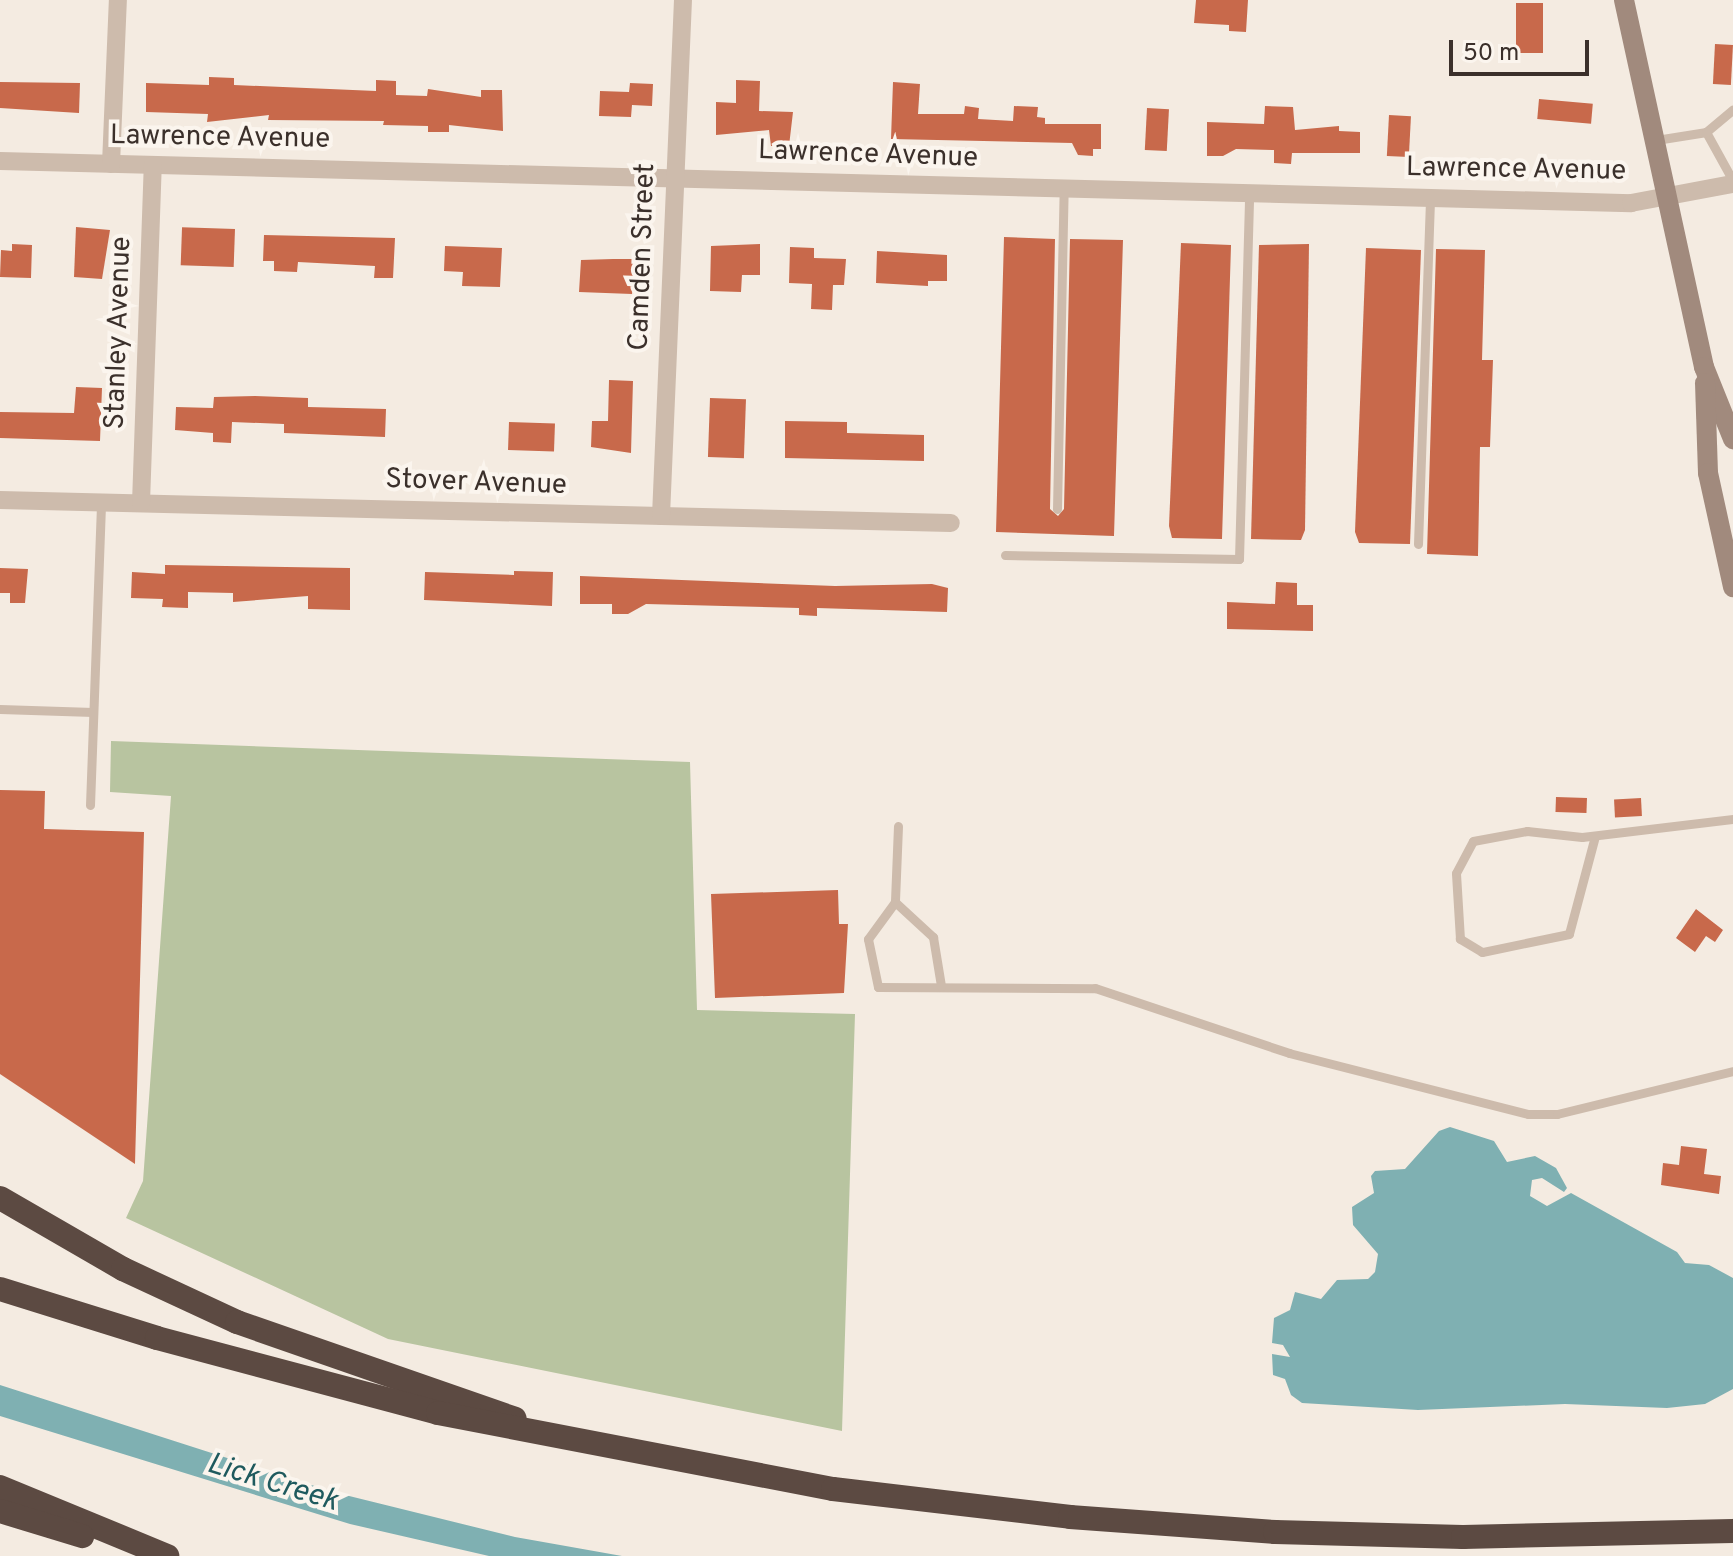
<!DOCTYPE html>
<html>
<head>
<meta charset="utf-8">
<style>
	body { margin:0 }
	#map { position:relative; width:1733px; height:1556px; overflow:hidden; background:#f4ebe1; font-family:Overpass,sans-serif }
	div>[style] { position:absolute }
	[style*='--x'] { left:calc(var(--x)*1px); top:calc(var(--y)*1px); width:calc(var(--w)*1px); rotate:calc(var(--a)*1deg) }
	.green>* { inset:0; background:#b8c4a0 }
	.water>* { inset:0; background:#7fb0b2 }
	.building>* { inset:0; background:#c8694b; transform-origin:0 0 }
	.service>* { height:9px; margin:-4.5px; padding:0 4.5px; transform-origin:4.5px; border-radius:4.5px; background:#cdbbac }
	.minor>* { height:18px; margin:-9px; padding:0 9px; transform-origin:9px; border-radius:9px; background:#cdbbac }
	.secondary>* { height:20px; margin:-10px; padding:0 10px; transform-origin:10px; border-radius:10px; background:#a18a7d }
	.motorway>* { height:24px; margin:-12px; padding:0 12px; transform-origin:12px; border-radius:12px; background:#5c4a42 }
	span { translate:-50% -50%; white-space:nowrap; text-align:center; line-height:1.15; -webkit-text-stroke:8px #fbf5ee; paint-order:stroke }
	.street-label { font-size:28px; color:#3b302b }
	.water-label { font-size:30px; color:#1f5a5e; font-style:italic }
	.scale { position:absolute; left:1449px; top:40px; width:140px; height:36px; box-sizing:border-box; border:4px solid #3b302b; border-top:0; padding-left:10px; font-size:24px; line-height:28px; white-space:nowrap; color:#3b302b; -webkit-text-stroke:6px #fbf5ee; paint-order:stroke }
</style>
</head>
<body>
<div id="map">
	<div class="green">
		<div style="clip-path:polygon(111px 741px,690px 762px,697px 1010px,855px 1014px,842px 1431px,388px 1339px,126px 1218px,143px 1181px,171px 796px,110px 792px)"></div>
	</div>
	<div class="water">
		<div style="clip-path:polygon(1450px 1127px,1494px 1141px,1507px 1162px,1535px 1156px,1556px 1168px,1567px 1188px,1564px 1192px,1542px 1178px,1532px 1180px,1530px 1196px,1547px 1206px,1571px 1193px,1677px 1252px,1685px 1263px,1709px 1265px,1733px 1278px,1733px 1389px,1705px 1404px,1667px 1408px,1565px 1404px,1418px 1410px,1302px 1403px,1291px 1395px,1285px 1379px,1273px 1375px,1272px 1354px,1290px 1357px,1283px 1345px,1272px 1343px,1274px 1318px,1290px 1310px,1295px 1292px,1321px 1299px,1337px 1280px,1368px 1279px,1375px 1272px,1378px 1254px,1353px 1225px,1352px 1207px,1374px 1193px,1371px 1176px,1375px 1171px,1405px 1169px,1439px 1131px)"></div>
		<div style="clip-path:polygon(0 1385px,333px 1492px,515px 1537px,622px 1556px,489px 1556px,350px 1524px,0 1416px)"></div>
	</div>
	<div class="building">
		<div style="clip-path:polygon(1196px 0,1248px 0,1246px 32px,1229px 31px,1229px 25px,1194px 23px)"></div>
		<div style="left:1516px;top:3px;width:27px;height:50px"></div>
		<div style="left:1715px;top:44px;width:18px;height:40px;rotate:3deg"></div>
		<div style="clip-path:polygon(209px 77px,234px 78px,234px 85px,376px 91px,376px 80px,396px 81px,396px 95px,427px 96px,428px 89px,481px 97px,481px 90px,502px 90px,503px 131px,449px 125px,449px 132px,428px 132px,428px 126px,383px 125px,384px 121px,268px 120px,269px 115px,207px 122px,208px 114px,146px 112px,146px 83px,209px 85px)"></div>
		<div style="clip-path:polygon(736px 80px,760px 81px,759px 111px,793px 112px,789px 146px,771px 146px,769px 130px,716px 135px,716px 102px,736px 103px)"></div>
		<div style="clip-path:polygon(0 82px,80px 83px,79px 113px,0 108px)"></div>
		<div style="clip-path:polygon(893px 82px,920px 84px,918px 114px,964px 114px,965px 106px,979px 108px,978px 119px,1013px 121px,1014px 106px,1038px 107px,1037px 117px,1045px 118px,1045px 124px,1101px 124px,1101px 149px,1093px 149px,1093px 156px,1078px 155px,1072px 143px,891px 139px)"></div>
		<div style="clip-path:polygon(630px 83px,653px 84px,652px 106px,632px 105px,631px 117px,599px 116px,600px 91px,629px 92px)"></div>
		<div style="left:1539px;top:99px;width:54px;height:20px;rotate:5deg"></div>
		<div style="clip-path:polygon(1265px 106px,1293px 107px,1295px 130px,1339px 126px,1339px 131px,1360px 132px,1360px 153px,1292px 153px,1291px 164px,1274px 163px,1274px 150px,1236px 149px,1223px 156px,1207px 156px,1207px 122px,1264px 124px)"></div>
		<div style="left:1147px;top:108px;width:22px;height:42px;rotate:3deg"></div>
		<div style="left:1389px;top:115px;width:22px;height:41px;rotate:3deg"></div>
		<div style="clip-path:polygon(76px 227px,110px 230px,102px 279px,74px 277px)"></div>
		<div style="left:235px;top:229px;width:38px;height:53px;rotate:92deg"></div>
		<div style="clip-path:polygon(264px 235px,395px 238px,393px 278px,374px 278px,375px 266px,298px 262px,297px 272px,274px 271px,274px 261px,263px 261px)"></div>
		<div style="clip-path:polygon(1004px 237px,1055px 239px,1050px 509px,1058px 516px,1064px 509px,1070px 239px,1123px 240px,1114px 536px,996px 532px)"></div>
		<div style="clip-path:polygon(1181px 243px,1231px 245px,1222px 539px,1172px 538px,1169px 526px)"></div>
		<div style="clip-path:polygon(12px 244px,32px 245px,31px 278px,0 277px,1px 250px,12px 251px)"></div>
		<div style="clip-path:polygon(760px 244px,760px 275px,742px 275px,741px 292px,710px 291px,711px 246px)"></div>
		<div style="clip-path:polygon(1309px 244px,1305px 530px,1301px 540px,1251px 539px,1259px 245px)"></div>
		<div style="clip-path:polygon(445px 246px,502px 248px,500px 287px,462px 286px,463px 272px,444px 271px)"></div>
		<div style="clip-path:polygon(790px 247px,814px 248px,814px 258px,846px 259px,844px 285px,833px 285px,832px 310px,811px 309px,812px 284px,789px 283px)"></div>
		<div style="clip-path:polygon(1366px 248px,1421px 250px,1410px 544px,1359px 543px,1355px 532px)"></div>
		<div style="clip-path:polygon(1436px 249px,1485px 250px,1482px 360px,1493px 360px,1490px 447px,1480px 447px,1478px 556px,1427px 554px)"></div>
		<div style="clip-path:polygon(877px 251px,947px 255px,947px 281px,928px 281px,928px 286px,876px 283px)"></div>
		<div style="clip-path:polygon(613px 259px,634px 259px,632px 294px,579px 292px,581px 260px)"></div>
		<div style="clip-path:polygon(609px 380px,633px 381px,631px 453px,591px 447px,592px 421px,608px 421px)"></div>
		<div style="clip-path:polygon(76px 387px,102px 388px,100px 441px,0 438px,0 412px,74px 413px)"></div>
		<div style="clip-path:polygon(255px 396px,308px 398px,308px 407px,386px 409px,385px 437px,284px 433px,284px 424px,232px 422px,231px 443px,213px 442px,213px 433px,175px 430px,176px 407px,213px 408px,214px 397px)"></div>
		<div style="left:710px;top:398px;width:36px;height:59px;rotate:2deg"></div>
		<div style="clip-path:polygon(785px 421px,847px 422px,847px 433px,924px 435px,924px 461px,785px 458px)"></div>
		<div style="left:509px;top:422px;width:46px;height:28px;rotate:2deg"></div>
		<div style="clip-path:polygon(165px 565px,350px 568px,350px 610px,308px 609px,308px 596px,233px 602px,233px 593px,188px 592px,188px 608px,162px 607px,163px 599px,131px 598px,132px 572px,165px 574px)"></div>
		<div style="clip-path:polygon(0 568px,28px 569px,25px 603px,10px 603px,10px 593px,0 593px)"></div>
		<div style="clip-path:polygon(514px 571px,553px 572px,552px 606px,424px 600px,425px 572px,514px 575px)"></div>
		<div style="clip-path:polygon(580px 576px,835px 586px,932px 584px,948px 588px,947px 612px,817px 608px,817px 616px,799px 615px,799px 608px,646px 604px,628px 614px,612px 614px,612px 604px,580px 604px)"></div>
		<div style="clip-path:polygon(1276px 582px,1297px 583px,1297px 605px,1313px 605px,1313px 631px,1227px 629px,1227px 602px,1275px 604px)"></div>
		<div style="clip-path:polygon(0 790px,45px 791px,44px 829px,144px 832px,135px 1164px,0 1074px)"></div>
		<div style="left:1556px;top:797px;width:31px;height:15px;rotate:2deg"></div>
		<div style="left:1641px;top:798px;width:18px;height:27px;rotate:87deg"></div>
		<div style="clip-path:polygon(838px 890px,839px 924px,848px 924px,844px 993px,715px 998px,711px 894px)"></div>
		<div style="clip-path:polygon(1696px 909px,1723px 930px,1715px 942px,1706px 936px,1695px 952px,1676px 938px)"></div>
		<div style="clip-path:polygon(1681px 1146px,1707px 1149px,1704px 1174px,1721px 1176px,1719px 1194px,1661px 1185px,1663px 1163px,1679px 1165px)"></div>
	</div>
	<div class="service">
		<div style="--x:1706;--y:132;--w:56;--a:61.1"></div>
		<div style="--x:1656;--y:140;--w:51;--a:-9.1"></div>
		<div style="--x:1706;--y:132;--w:35;--a:-40"></div>
		<div style="--x:1057;--y:509;--w:321;--a:-88.8"></div>
		<div style="--x:1418;--y:544;--w:347;--a:-88"></div>
		<div style="--x:1005;--y:555;--w:234;--a:1"></div>
		<div style="--x:1239;--y:559;--w:367;--a:-88.4"></div>
		<div style="--x:0;--y:709;--w:93;--a:1.8"></div>
		<div style="--x:90;--y:805;--w:303;--a:-87.9"></div>
		<div style="--x:898;--y:826;--w:76;--a:92.3"></div>
		<div style="--x:895;--y:902;--w:46;--a:126.1"></div>
		<div style="--x:868;--y:939;--w:49;--a:78.2"></div>
		<div style="--x:878;--y:987;--w:217;--a:0.3"></div>
		<div style="--x:1095;--y:988;--w:205;--a:18.5"></div>
		<div style="--x:1289;--y:1053;--w:247;--a:14.3"></div>
		<div style="--x:1528;--y:1114;--w:29;--a:0"></div>
		<div style="--x:1557;--y:1114;--w:181;--a:-13.7"></div>
		<div style="--x:1595;--y:836;--w:101;--a:104.9"></div>
		<div style="--x:1569;--y:934;--w:89;--a:168.3"></div>
		<div style="--x:1482;--y:952;--w:26;--a:-149"></div>
		<div style="--x:1460;--y:939;--w:66;--a:-93.5"></div>
		<div style="--x:1456;--y:873;--w:36;--a:-62"></div>
		<div style="--x:1473;--y:841;--w:55;--a:-10.5"></div>
		<div style="--x:1527;--y:831;--w:55;--a:6.2"></div>
		<div style="--x:1582;--y:837;--w:152;--a:-6.8"></div>
		<div style="--x:895;--y:902;--w:52;--a:42.6"></div>
		<div style="--x:933;--y:937;--w:50;--a:80.7"></div>
	</div>
	<div class="minor">
		<div style="--x:0;--y:161;--w:1632;--a:1.48"></div>
		<div style="--x:1631;--y:203;--w:104;--a:-10.6"></div>
		<div style="--x:111;--y:164;--w:164;--a:-87.6"></div>
		<div style="--x:0;--y:500;--w:951;--a:1.39"></div>
		<div style="--x:141;--y:503;--w:338;--a:-88"></div>
		<div style="--x:661;--y:516;--w:516;--a:-87.56"></div>
	</div>
	<div class="secondary">
		<div style="--x:1624;--y:0;--w:376;--a:77.7"></div>
		<div style="--x:1704;--y:367;--w:78;--a:68.1"></div>
		<div style="--x:1705;--y:383;--w:90;--a:88.1"></div>
		<div style="--x:1708;--y:473;--w:117;--a:77.6"></div>
	</div>
	<div class="motorway">
		<div style="--x:0;--y:1198;--w:142;--a:30"></div>
		<div style="--x:123;--y:1269;--w:126;--a:24.9"></div>
		<div style="--x:237;--y:1322;--w:294;--a:19.2"></div>
		<div style="--x:0;--y:1289;--w:164;--a:17.3"></div>
		<div style="--x:157;--y:1338;--w:291;--a:14.9"></div>
		<div style="--x:438;--y:1413;--w:402;--a:10.9"></div>
		<div style="--x:833;--y:1489;--w:239;--a:6.7"></div>
		<div style="--x:1070;--y:1517;--w:206;--a:4.2"></div>
		<div style="--x:1275;--y:1532;--w:188;--a:1.5"></div>
		<div style="--x:1463;--y:1537;--w:270;--a:-1.3"></div>
		<div style="--x:0;--y:1487;--w:181;--a:22.4"></div>
		<div style="--x:0;--y:1511;--w:86;--a:17"></div>
	</div>
	<div class="street-label">
		<span style="left:220px;top:138px;rotate:1deg">Lawrence Avenue</span>
		<span style="left:868px;top:155px;rotate:2deg">Lawrence Avenue</span>
		<span style="left:1516px;top:170px;rotate:1deg">Lawrence Avenue</span>
		<span style="left:643px;top:257px;rotate:-88deg">Camden Street</span>
		<span style="left:119px;top:333px;rotate:-88deg">Stanley Avenue</span>
		<span style="left:476px;top:483px;rotate:2deg">Stover Avenue</span>
	</div>
	<div class="water-label">
		<span style="left:272px;top:1484px;rotate:17deg">Lick Creek</span>
	</div>
	<div class="scale">50 m</div>
</div>
</body>
</html>
